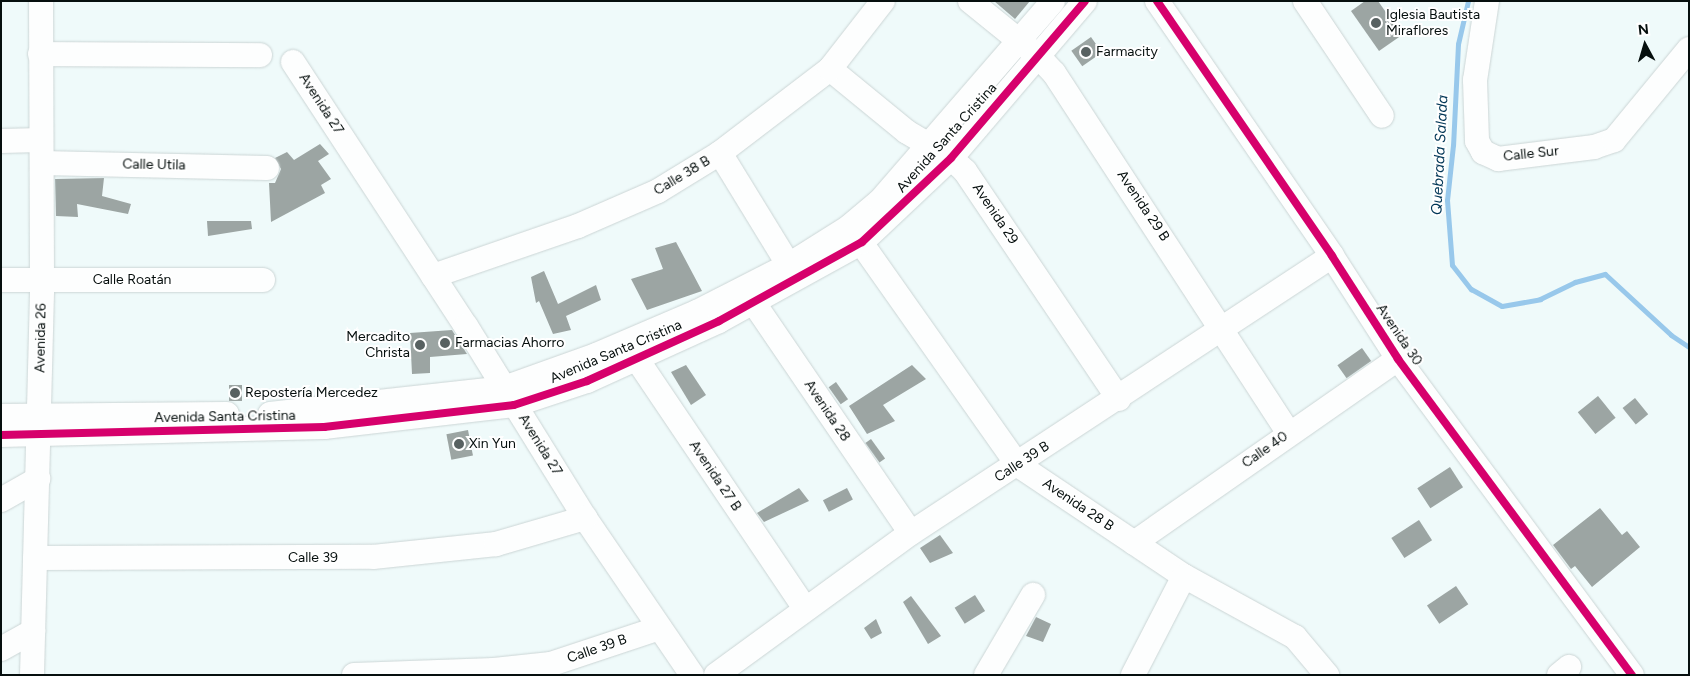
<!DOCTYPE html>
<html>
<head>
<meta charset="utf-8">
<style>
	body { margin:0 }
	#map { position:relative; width:1690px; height:676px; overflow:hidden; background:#effafa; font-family:Figtree,sans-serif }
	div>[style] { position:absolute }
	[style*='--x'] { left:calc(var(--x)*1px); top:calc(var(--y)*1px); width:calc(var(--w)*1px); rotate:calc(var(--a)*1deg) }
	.stream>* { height:5px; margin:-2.5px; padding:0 2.5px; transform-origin:2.5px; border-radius:2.5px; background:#98c8eb }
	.building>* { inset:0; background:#9ca5a3; transform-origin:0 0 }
	.roads { filter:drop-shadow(0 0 1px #cbd5d5) drop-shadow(0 0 1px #cbd5d5) }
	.minor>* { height:24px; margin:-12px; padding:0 12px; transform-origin:12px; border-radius:12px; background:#fdfefe }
	.cycleway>* { height:8px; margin:-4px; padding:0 4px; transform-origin:4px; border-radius:4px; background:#d6006c }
	.dots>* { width:14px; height:14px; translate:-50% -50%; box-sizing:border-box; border:2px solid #fff; border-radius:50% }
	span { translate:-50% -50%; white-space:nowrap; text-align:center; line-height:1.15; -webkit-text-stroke:4px #fff; paint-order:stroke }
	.poi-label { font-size:14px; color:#060f0e }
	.left { translate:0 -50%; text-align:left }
	.right { translate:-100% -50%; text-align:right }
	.street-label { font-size:14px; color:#060f0e }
	.water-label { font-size:15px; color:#003656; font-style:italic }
	.frame { position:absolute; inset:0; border:2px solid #060f0e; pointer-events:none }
	.north { position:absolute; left:1620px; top:20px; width:50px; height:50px; -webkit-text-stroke:4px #fff; paint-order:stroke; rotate:354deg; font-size:14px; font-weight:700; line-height:20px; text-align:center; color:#060f0e }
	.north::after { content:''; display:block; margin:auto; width:18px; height:22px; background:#060f0e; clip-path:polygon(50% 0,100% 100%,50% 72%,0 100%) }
</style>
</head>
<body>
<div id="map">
	<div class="stream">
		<div style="--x:1468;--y:1;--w:44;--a:103.1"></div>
		<div style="--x:1458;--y:44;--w:101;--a:92.8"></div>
		<div style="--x:1453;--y:145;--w:55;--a:96.2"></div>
		<div style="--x:1447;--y:200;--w:65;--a:85.6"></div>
		<div style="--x:1452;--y:265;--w:31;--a:52"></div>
		<div style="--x:1471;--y:289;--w:35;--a:29"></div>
		<div style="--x:1502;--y:306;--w:39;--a:-10"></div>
		<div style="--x:1540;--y:299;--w:39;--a:-26"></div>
		<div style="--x:1575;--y:282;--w:31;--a:-15"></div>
		<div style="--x:1605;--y:274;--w:90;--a:42.7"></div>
		<div style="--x:1671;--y:335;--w:22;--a:34"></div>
	</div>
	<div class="building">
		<div style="clip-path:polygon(994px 1px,1030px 1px,1015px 19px)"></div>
		<div style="clip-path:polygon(1365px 1px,1378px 1px,1402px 35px,1379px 51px,1351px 11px)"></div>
		<div style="left:1091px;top:37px;width:19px;height:24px;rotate:55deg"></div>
		<div style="clip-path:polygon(320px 144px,329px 154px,318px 161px,331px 179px,321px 185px,325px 193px,271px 222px,269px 183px,275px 183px,281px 169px,275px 158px,287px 152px,294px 160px)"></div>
		<div style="clip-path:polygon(104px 178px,102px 196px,131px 204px,128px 214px,77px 204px,78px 217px,56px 216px,55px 179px)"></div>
		<div style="clip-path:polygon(207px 221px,251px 221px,252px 229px,208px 236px)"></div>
		<div style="clip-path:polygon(676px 242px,702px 291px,647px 310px,631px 279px,663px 269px,655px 248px)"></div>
		<div style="clip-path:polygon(544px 271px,558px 304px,596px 285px,601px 300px,566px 316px,571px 330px,553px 334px,539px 301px,536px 303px,531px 277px)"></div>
		<div style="clip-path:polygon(452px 330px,467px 354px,430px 357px,430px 373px,412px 374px,410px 333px)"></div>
		<div style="left:1362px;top:348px;width:16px;height:30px;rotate:55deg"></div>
		<div style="clip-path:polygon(686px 365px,706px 395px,691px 405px,671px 372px)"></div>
		<div style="clip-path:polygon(912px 365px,926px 379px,883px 405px,895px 421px,867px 434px,849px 406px)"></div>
		<div style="left:836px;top:382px;width:21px;height:9px;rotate:55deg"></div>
		<div style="left:229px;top:385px;width:13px;height:16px"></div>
		<div style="left:1598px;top:396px;width:28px;height:26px;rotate:51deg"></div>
		<div style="left:1635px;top:398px;width:21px;height:16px;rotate:51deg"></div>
		<div style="left:468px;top:430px;width:26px;height:22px;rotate:79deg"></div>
		<div style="left:871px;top:439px;width:24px;height:7px;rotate:54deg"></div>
		<div style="left:1450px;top:467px;width:24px;height:39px;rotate:57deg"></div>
		<div style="clip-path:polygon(799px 488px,809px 501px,764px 522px,757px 513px)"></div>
		<div style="left:847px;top:488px;width:13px;height:27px;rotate:63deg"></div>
		<div style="clip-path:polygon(1600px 508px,1622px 535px,1627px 531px,1640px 547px,1592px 587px,1575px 566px,1571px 569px,1553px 545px)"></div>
		<div style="left:1419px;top:520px;width:24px;height:33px;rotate:57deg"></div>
		<div style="clip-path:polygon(940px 535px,953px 553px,930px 563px,920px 548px)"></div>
		<div style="left:1456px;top:586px;width:22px;height:35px;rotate:56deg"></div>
		<div style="left:975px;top:595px;width:19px;height:24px;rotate:58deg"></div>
		<div style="clip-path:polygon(911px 596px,941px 636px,928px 644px,903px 602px)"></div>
		<div style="clip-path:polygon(1036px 617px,1051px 624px,1043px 642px,1026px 636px)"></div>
		<div style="clip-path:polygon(876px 619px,882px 633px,871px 639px,864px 628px)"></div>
	</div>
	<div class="roads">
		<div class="minor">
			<div style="--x:970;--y:1;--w:87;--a:39"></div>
			<div style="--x:1038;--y:56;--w:23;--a:47"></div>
			<div style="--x:1054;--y:73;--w:430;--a:56.9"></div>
			<div style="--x:1157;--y:1;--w:309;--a:55.5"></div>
			<div style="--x:1332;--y:256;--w:122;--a:57.3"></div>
			<div style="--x:1398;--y:359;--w:393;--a:53.5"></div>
			<div style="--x:1305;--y:1;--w:138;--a:56.2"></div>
			<div style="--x:1487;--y:1;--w:80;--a:98.6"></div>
			<div style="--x:1475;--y:80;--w:61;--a:88.1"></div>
			<div style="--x:1477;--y:141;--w:13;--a:61"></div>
			<div style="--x:1483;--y:152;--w:17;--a:25"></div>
			<div style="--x:1498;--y:159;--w:97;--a:-7.1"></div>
			<div style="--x:1594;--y:147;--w:21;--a:-19"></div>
			<div style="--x:1614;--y:140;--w:118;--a:-50.5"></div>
			<div style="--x:40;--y:54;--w:220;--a:0.3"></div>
			<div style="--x:293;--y:62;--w:316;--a:56.8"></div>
			<div style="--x:466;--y:326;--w:226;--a:58.2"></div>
			<div style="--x:585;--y:518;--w:190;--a:55.7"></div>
			<div style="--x:830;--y:69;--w:99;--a:39.3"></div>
			<div style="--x:907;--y:132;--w:51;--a:30.6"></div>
			<div style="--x:951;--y:158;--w:19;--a:43"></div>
			<div style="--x:965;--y:171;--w:275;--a:56"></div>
			<div style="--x:1;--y:141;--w:40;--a:-1.4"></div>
			<div style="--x:720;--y:153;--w:145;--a:58.5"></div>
			<div style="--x:42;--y:163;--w:225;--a:1.3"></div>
			<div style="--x:852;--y:230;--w:288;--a:54.8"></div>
			<div style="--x:1018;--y:465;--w:200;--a:33.8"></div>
			<div style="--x:1184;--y:576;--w:127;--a:28.8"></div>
			<div style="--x:1295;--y:637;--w:50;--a:49.9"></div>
			<div style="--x:433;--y:276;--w:153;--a:-19"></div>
			<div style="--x:578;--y:226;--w:87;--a:-23.6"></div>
			<div style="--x:658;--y:191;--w:73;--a:-31.5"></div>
			<div style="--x:720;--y:153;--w:138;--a:-37.4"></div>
			<div style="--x:830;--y:69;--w:86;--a:-52.1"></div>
			<div style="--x:1;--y:280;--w:262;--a:0"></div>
			<div style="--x:745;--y:290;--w:294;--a:55.7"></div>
			<div style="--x:628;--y:346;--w:316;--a:56"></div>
			<div style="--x:270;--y:414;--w:235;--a:-6.3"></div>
			<div style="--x:504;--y:388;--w:98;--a:-19.7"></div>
			<div style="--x:596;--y:355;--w:110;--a:-23.1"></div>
			<div style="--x:697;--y:312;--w:103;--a:-27.1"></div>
			<div style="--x:789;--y:265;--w:71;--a:-32.3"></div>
			<div style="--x:849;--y:227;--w:40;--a:-40"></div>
			<div style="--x:880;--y:201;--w:264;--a:-49.1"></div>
			<div style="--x:1;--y:416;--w:226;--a:-0.5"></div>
			<div style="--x:1;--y:435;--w:323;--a:-1.4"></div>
			<div style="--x:324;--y:427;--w:191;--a:-6.6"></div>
			<div style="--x:514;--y:405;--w:77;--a:-18.2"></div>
			<div style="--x:587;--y:381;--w:145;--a:-24.4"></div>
			<div style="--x:719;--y:321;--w:163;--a:-28.9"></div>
			<div style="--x:862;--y:242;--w:122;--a:-43.3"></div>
			<div style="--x:951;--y:158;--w:206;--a:-49.5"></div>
			<div style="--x:1;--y:500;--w:43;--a:-29.6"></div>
			<div style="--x:1134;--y:543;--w:322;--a:-34.9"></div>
			<div style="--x:35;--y:558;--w:338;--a:-0.2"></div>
			<div style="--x:373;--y:557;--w:124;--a:-6"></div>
			<div style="--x:496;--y:544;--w:93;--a:-16.3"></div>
			<div style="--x:1;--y:649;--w:37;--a:-29"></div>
			<div style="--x:32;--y:675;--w:395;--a:-88.5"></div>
			<div style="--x:42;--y:280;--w:279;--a:-90.2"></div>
			<div style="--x:354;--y:675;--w:140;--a:-2"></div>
			<div style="--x:494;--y:670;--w:57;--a:-6"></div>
			<div style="--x:551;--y:664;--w:114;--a:-18.4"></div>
			<div style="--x:716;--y:675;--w:241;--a:-36.1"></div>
			<div style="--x:911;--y:533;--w:504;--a:-33.34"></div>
			<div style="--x:986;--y:675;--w:93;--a:-59.6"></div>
			<div style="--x:1133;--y:675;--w:111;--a:-62.7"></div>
			<div style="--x:1559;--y:675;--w:13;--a:-39"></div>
		</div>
	</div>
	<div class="cycleway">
		<div style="--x:1157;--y:1;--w:309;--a:55.5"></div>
		<div style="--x:1332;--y:256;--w:122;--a:57.3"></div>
		<div style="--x:1398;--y:359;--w:393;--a:53.5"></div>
		<div style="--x:1;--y:435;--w:323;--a:-1.4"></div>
		<div style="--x:324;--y:427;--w:191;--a:-6.6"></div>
		<div style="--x:514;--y:405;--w:77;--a:-18.2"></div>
		<div style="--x:587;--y:381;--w:145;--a:-24.4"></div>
		<div style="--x:719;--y:321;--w:163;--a:-28.9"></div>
		<div style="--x:862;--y:242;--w:122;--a:-43.3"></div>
		<div style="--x:951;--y:158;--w:206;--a:-49.5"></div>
	</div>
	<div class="dots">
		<div style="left:1376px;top:23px;background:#586161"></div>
		<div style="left:1086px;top:52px;background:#586161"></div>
		<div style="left:445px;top:343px;background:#586161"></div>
		<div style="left:420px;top:345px;background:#586161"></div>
		<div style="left:235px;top:393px;background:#586161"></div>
		<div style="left:459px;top:444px;background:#586161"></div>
	</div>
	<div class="poi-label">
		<span class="left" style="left:1386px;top:23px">Iglesia Bautista<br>Miraflores</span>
		<span class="left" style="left:1096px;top:52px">Farmacity</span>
		<span class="right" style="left:410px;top:345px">Mercadito<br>Christa</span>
		<span class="left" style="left:455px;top:343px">Farmacias Ahorro</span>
		<span class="left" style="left:245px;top:393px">Repostería Mercedez</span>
		<span class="left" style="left:469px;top:444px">Xin Yun</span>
	</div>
	<div class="street-label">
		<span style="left:321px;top:104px;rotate:57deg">Avenida 27</span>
		<span style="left:947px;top:138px;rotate:-48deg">Avenida Santa Cristina</span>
		<span style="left:1531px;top:154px;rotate:-6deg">Calle Sur</span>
		<span style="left:154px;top:165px;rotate:1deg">Calle Utila</span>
		<span style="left:682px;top:176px;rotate:-31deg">Calle 38 B</span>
		<span style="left:1143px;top:206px;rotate:56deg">Avenida 29 B</span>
		<span style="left:995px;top:214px;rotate:56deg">Avenida 29</span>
		<span style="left:132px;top:280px">Calle Roatán</span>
		<span style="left:1399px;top:335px;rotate:56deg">Avenida 30</span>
		<span style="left:41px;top:338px;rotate:-89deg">Avenida 26</span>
		<span style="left:616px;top:352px;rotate:-23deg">Avenida Santa Cristina</span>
		<span style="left:827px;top:411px;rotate:56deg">Avenida 28</span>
		<span style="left:225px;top:417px;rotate:-1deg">Avenida Santa Cristina</span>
		<span style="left:540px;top:445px;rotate:58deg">Avenida 27</span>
		<span style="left:1265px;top:450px;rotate:-35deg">Calle 40</span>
		<span style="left:1022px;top:462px;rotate:-33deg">Calle 39 B</span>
		<span style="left:715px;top:476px;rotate:56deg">Avenida 27 B</span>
		<span style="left:1078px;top:505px;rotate:34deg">Avenida 28 B</span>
		<span style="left:313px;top:558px">Calle 39</span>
		<span style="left:597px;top:649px;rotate:-19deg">Calle 39 B</span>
	</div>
	<div class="water-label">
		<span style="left:1440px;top:155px;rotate:-87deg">Quebrada Salada</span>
	</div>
	<div class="frame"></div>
	<div class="north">N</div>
</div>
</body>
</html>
